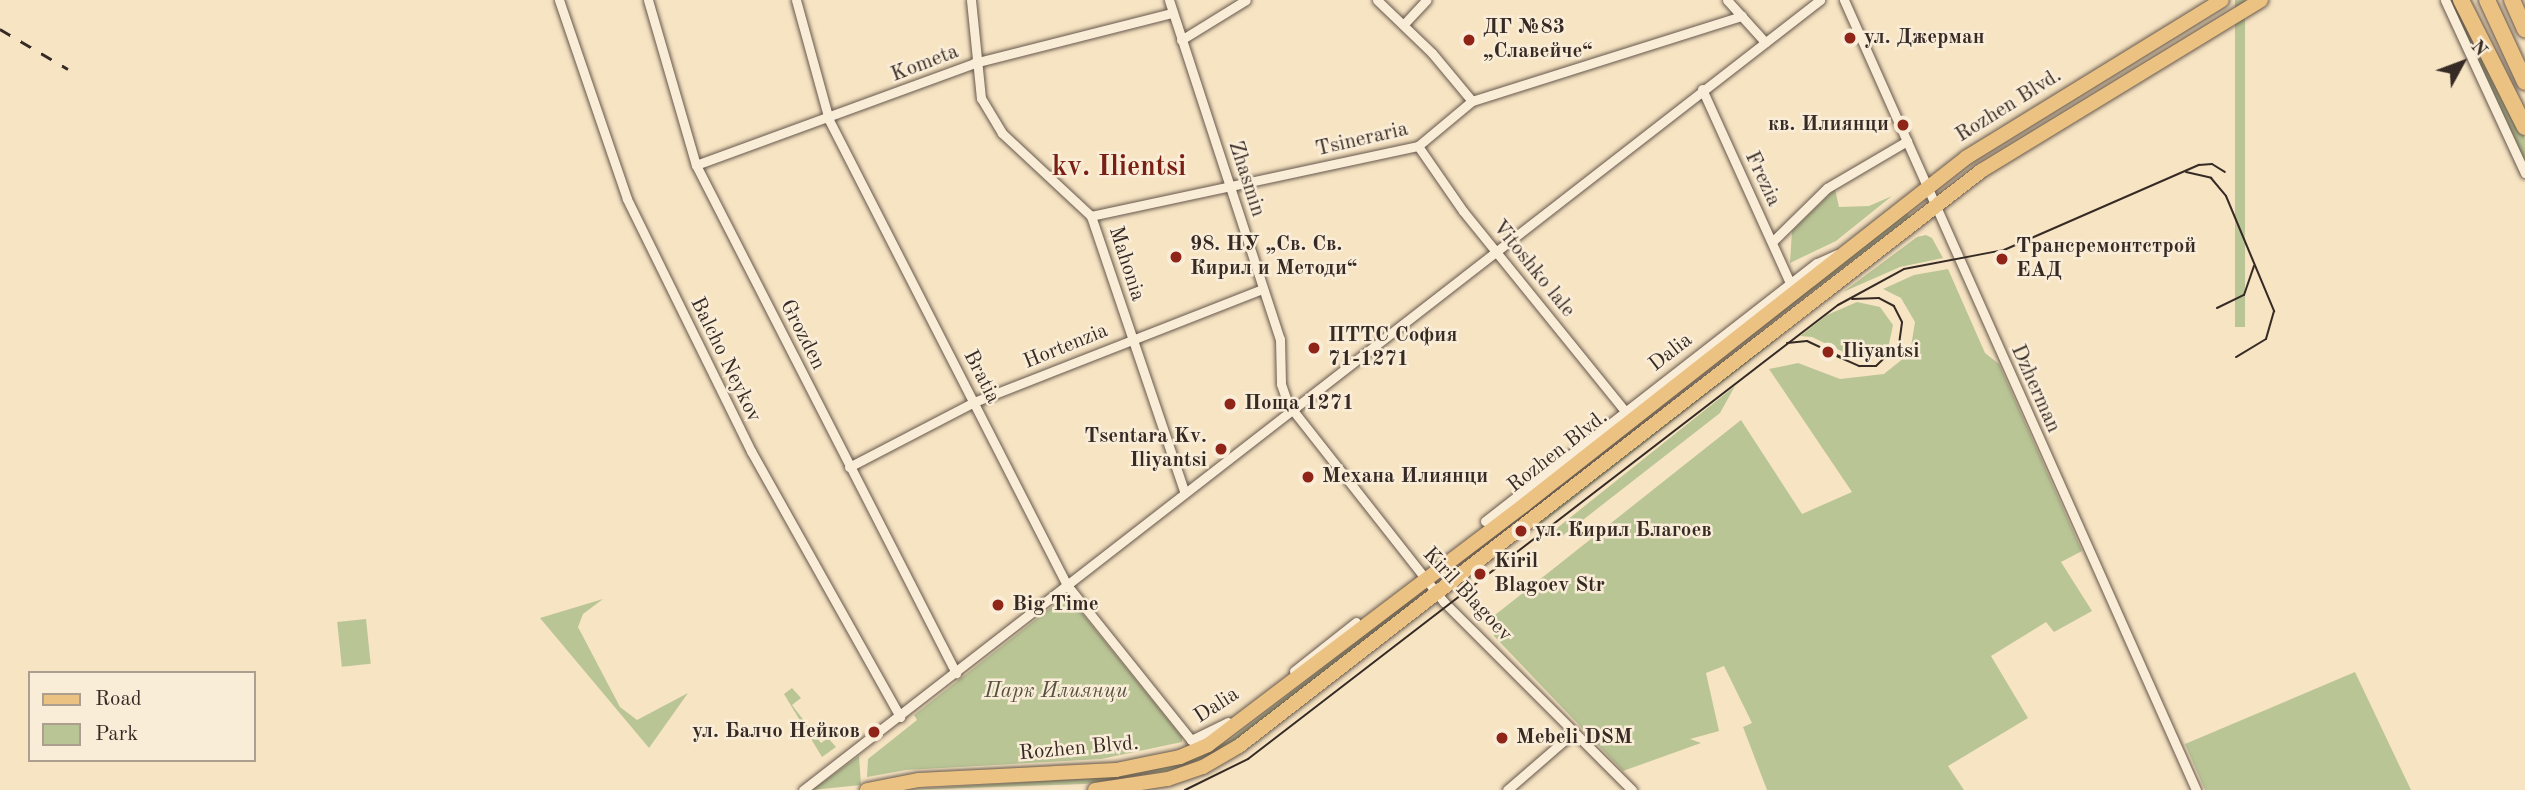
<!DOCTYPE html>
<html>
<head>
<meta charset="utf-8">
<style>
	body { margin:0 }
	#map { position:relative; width:2525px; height:790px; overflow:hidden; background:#f7e4c3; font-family:"Old Standard TT",serif }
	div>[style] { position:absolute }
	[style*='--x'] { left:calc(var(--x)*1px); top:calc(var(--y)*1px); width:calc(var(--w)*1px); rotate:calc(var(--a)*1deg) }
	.green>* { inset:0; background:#bac596; transform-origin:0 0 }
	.roads { filter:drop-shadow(0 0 2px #66584c) drop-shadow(0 0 2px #66584c) }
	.street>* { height:9px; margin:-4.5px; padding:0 4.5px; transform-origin:4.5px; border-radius:4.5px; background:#faedd8 }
	.primary>* { height:14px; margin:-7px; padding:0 7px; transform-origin:7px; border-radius:7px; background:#ecc282 }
	.highway>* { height:16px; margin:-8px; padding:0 8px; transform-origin:8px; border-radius:8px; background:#ecc282 }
	.tram>* { height:2px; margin:-1px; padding:0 1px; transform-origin:1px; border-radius:1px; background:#362a25 }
	.rail>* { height:2.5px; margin-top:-1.25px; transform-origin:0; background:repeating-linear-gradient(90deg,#362a25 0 12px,transparent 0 24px) }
	.dots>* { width:19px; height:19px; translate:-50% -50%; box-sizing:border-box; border:4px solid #faedd8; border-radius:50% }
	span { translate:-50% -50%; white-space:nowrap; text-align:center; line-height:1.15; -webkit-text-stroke:5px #faedd8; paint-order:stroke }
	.poi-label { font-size:21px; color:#362a25; font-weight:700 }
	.left { translate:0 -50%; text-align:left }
	.right { translate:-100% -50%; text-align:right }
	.street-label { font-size:21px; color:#362a25 }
	.park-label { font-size:21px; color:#575141; font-style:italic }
	.district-label { font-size:28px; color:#7a1f14; font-weight:700 }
	.legend { position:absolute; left:28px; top:671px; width:228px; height:91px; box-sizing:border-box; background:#faedd8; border:2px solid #ac9f90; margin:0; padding:9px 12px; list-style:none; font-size:21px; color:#362a25 }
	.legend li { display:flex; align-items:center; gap:14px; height:35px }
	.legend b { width:35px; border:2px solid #ac9f90 }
	.north { position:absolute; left:2427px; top:28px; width:70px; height:70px; -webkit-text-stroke:5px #faedd8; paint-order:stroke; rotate:49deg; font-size:19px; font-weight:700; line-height:28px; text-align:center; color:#362a25 }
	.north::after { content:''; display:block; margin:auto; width:24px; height:32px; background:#362a25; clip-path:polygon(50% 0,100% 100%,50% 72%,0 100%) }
</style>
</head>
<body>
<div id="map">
	<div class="green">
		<div style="left:2235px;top:0;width:10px;height:327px"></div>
		<div style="clip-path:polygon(2450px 0,2456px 0,2525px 139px,2525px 165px)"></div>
		<div style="clip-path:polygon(1835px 189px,1839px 207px,1869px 206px,1892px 196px,1836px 241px,1790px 263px,1792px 231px)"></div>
		<div style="left:1907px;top:213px;width:5px;height:579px;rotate:53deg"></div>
		<div style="clip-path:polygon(1926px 235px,1932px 238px,1943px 258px,1900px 267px,1843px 292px,1917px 237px)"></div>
		<div style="clip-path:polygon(1948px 269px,1985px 353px,1999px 364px,2082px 551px,2061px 562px,2092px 611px,2054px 632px,2046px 622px,1991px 656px,2028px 718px,1948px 766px,1964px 790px,1767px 790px,1743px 727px,1752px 723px,1724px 666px,1706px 673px,1719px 731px,1690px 739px,1701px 743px,1623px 771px,1494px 636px,1495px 615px,1741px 420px,1802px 514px,1852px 492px,1769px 369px,1798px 363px,1840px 379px,1884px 374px,1910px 353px,1915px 322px,1901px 298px,1883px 289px,1914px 275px)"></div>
		<div style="clip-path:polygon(1857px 302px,1880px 307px,1893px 325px,1889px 344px,1878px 355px,1858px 359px,1812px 337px,1800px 336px,1827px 315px)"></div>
		<div style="clip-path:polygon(1777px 336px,1776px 340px,1536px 528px,1533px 525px)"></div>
		<div style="clip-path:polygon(1735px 386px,1720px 413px,1561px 537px,1555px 530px,1517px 560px)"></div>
		<div style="clip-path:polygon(1067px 595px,1182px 737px,1182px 742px,1101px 759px,906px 770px,867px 777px,868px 759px,917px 720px,914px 715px)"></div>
		<div style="clip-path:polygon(603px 599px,583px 614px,578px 627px,620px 707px,637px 720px,688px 693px,649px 748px,540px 618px)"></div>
		<div style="clip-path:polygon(1412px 599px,1415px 603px,1233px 744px,1179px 769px,1085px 784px,899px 790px,1126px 776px,1178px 764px,1229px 741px)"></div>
		<div style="left:366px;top:619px;width:45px;height:29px;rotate:84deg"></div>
		<div style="clip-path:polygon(2355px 672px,2411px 790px,2205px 790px,2185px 744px)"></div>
		<div style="clip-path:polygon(792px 688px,801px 698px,792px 705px,821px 743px,828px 738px,836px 747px,822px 757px,784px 694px)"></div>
		<div style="clip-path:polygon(859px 756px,861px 785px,812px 790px)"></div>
	</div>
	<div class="roads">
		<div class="street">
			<div style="--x:559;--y:0;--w:210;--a:71.1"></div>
			<div style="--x:627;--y:199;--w:281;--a:63.8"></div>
			<div style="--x:751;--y:451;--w:305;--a:60.7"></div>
			<div style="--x:648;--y:0;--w:172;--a:73.8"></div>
			<div style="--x:696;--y:165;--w:571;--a:62.9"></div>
			<div style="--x:796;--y:0;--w:124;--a:74.6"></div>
			<div style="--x:829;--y:120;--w:522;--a:62.9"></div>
			<div style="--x:1067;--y:585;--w:198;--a:51.3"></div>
			<div style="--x:1191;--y:740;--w:41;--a:-25.9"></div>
			<div style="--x:971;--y:0;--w:99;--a:84.2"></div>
			<div style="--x:981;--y:98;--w:41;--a:59"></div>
			<div style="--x:1002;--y:133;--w:122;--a:43"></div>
			<div style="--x:1091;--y:216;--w:290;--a:71.3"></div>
			<div style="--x:1169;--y:0;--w:357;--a:71.9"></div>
			<div style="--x:1280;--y:339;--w:45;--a:88.7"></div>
			<div style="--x:1281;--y:384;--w:21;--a:71"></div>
			<div style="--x:1288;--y:404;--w:252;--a:51.8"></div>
			<div style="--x:1444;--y:602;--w:266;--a:45"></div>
			<div style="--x:1377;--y:0;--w:76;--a:43.9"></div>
			<div style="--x:1432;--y:53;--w:62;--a:50.2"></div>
			<div style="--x:1727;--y:0;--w:57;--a:47.9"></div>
			<div style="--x:1844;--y:0;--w:865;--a:65.98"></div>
			<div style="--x:2445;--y:0;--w:191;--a:65.2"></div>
			<div style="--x:1404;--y:24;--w:33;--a:-47"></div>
			<div style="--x:1181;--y:40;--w:76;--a:-31.6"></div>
			<div style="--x:1702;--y:89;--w:213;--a:65.6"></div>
			<div style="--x:1418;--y:146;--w:79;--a:55.3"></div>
			<div style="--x:1463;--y:211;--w:257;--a:51"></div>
			<div style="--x:696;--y:165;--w:296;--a:-20.1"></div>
			<div style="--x:974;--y:63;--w:204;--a:-14.2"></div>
			<div style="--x:1091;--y:216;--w:334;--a:-12.1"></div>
			<div style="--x:1418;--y:146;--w:70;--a:-39.8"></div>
			<div style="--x:1472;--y:101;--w:283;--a:-17.5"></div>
			<div style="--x:1772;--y:242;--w:77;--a:-44.5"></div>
			<div style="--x:1827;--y:188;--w:93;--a:-30.4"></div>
			<div style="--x:849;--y:467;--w:141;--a:-27.5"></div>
			<div style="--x:974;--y:402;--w:310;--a:-21.4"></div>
			<div style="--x:1485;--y:521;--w:420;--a:-37.9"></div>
			<div style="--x:1817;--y:263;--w:22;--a:-24"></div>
			<div style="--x:1294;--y:671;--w:79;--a:-38.3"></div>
			<div style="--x:803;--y:790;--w:1288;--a:-37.84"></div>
			<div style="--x:1507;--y:790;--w:89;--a:-40.9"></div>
		</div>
		<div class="primary">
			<div style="--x:867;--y:790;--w:53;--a:-10.9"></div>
			<div style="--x:919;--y:780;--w:197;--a:-2.9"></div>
			<div style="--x:1116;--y:770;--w:65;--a:-11.5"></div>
			<div style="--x:1180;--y:757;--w:30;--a:-23"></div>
			<div style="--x:1208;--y:745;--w:397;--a:-37.2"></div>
			<div style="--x:1524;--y:505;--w:563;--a:-38.15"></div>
			<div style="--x:1967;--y:157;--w:299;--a:-31.6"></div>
			<div style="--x:1095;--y:790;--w:74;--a:-8.6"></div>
			<div style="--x:1168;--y:779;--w:37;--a:-19"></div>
			<div style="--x:1203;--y:767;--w:42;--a:-30.3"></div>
			<div style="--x:1239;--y:746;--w:939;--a:-37.77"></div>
			<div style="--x:1981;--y:171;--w:328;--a:-31.4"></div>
		</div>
		<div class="highway">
			<div style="--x:2461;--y:0;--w:142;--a:63.3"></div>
			<div style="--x:2487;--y:0;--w:90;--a:65.1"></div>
			<div style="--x:2512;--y:0;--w:32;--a:66"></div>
		</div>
	</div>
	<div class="tram">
		<div style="--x:2186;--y:172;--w:26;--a:13"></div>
		<div style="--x:2211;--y:178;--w:23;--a:50"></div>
		<div style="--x:2226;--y:196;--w:125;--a:67.3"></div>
		<div style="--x:2274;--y:311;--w:29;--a:106"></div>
		<div style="--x:2266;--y:339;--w:35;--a:149"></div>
		<div style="--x:2217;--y:308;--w:30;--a:-26"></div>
		<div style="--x:2244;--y:295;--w:31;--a:-71"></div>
		<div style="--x:1787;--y:343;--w:20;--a:-6"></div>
		<div style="--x:1807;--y:341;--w:38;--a:25"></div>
		<div style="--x:1832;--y:354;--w:30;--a:24"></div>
		<div style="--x:1859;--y:366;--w:17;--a:0"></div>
		<div style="--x:1876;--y:366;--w:32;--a:-44"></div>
		<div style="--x:1899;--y:344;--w:22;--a:-82"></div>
		<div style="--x:1902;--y:322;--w:18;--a:-117"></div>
		<div style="--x:1894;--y:306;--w:17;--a:-152"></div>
		<div style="--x:1879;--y:298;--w:27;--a:178"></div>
		<div style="--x:1185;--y:790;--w:70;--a:-26.2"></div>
		<div style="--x:1248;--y:759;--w:744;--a:-37.58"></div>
		<div style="--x:1838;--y:305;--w:75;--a:-28.6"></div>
		<div style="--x:1904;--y:269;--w:102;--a:-10.8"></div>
		<div style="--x:2004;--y:250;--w:213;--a:-23.6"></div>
		<div style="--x:2199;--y:165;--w:13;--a:-4"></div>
		<div style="--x:2212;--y:164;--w:15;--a:32"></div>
	</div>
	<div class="rail">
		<div style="--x:0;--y:29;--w:79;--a:30.5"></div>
	</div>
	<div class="dots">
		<div style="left:1850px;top:38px;background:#8f2418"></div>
		<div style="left:1469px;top:40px;background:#8f2418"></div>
		<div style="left:1903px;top:125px;background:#8f2418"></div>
		<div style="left:1176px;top:257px;background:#8f2418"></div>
		<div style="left:2002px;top:259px;background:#8f2418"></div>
		<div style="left:1314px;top:348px;background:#8f2418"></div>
		<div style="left:1828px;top:352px;background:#8f2418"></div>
		<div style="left:1230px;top:404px;background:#8f2418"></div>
		<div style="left:1221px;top:449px;background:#8f2418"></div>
		<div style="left:1308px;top:477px;background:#8f2418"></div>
		<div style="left:1521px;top:531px;background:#8f2418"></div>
		<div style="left:1480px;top:574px;background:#8f2418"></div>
		<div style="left:998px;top:605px;background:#8f2418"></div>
		<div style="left:874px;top:732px;background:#8f2418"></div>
		<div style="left:1502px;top:738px;background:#8f2418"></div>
	</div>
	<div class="poi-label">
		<span class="left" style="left:1483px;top:40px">ДГ №83<br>„Славейче“</span>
		<span class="left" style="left:1864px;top:38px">ул. Джерман</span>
		<span class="right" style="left:1889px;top:125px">кв. Илиянци</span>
		<span class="left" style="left:1190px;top:257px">98. НУ „Св. Св.<br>Кирил и Методи“</span>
		<span class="left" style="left:2016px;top:259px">Трансремонтстрой<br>ЕАД</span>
		<span class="left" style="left:1328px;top:348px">ПТТС София<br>71-1271</span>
		<span class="left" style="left:1842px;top:352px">Iliyantsi</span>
		<span class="left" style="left:1244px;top:404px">Поща 1271</span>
		<span class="right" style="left:1207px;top:449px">Tsentara Kv.<br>Iliyantsi</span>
		<span class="left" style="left:1322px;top:477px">Механа Илиянци</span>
		<span class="left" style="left:1535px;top:531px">ул. Кирил Благоев</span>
		<span class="left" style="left:1494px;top:574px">Kiril<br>Blagoev Str</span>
		<span class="left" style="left:1012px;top:605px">Big Time</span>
		<span class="right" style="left:860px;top:732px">ул. Балчо Нейков</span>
		<span class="left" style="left:1516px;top:738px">Mebeli DSM</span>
	</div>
	<div class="street-label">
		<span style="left:925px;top:64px;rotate:-21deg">Kometa</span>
		<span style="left:2009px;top:106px;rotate:-32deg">Rozhen Blvd.</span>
		<span style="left:1362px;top:140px;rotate:-13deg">Tsineraria</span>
		<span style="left:1246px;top:179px;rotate:72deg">Zhasmin</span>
		<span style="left:1762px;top:179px;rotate:65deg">Frezia</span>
		<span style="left:1126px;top:264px;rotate:72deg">Mahonia</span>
		<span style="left:1533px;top:269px;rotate:51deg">Vitoshko lale</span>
		<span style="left:802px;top:335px;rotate:63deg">Grozden</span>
		<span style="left:1066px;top:347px;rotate:-22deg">Hortenzia</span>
		<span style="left:1671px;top:353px;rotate:-38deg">Dalia</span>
		<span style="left:725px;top:360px;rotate:64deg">Balcho Neykov</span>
		<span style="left:981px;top:377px;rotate:63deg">Bratia</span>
		<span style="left:2035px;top:389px;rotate:66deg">Dzherman</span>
		<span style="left:1558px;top:452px;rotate:-38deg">Rozhen Blvd.</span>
		<span style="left:1467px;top:595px;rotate:47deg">Kiril Blagoev</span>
		<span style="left:1217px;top:706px;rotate:-33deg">Dalia</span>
		<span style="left:1079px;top:749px;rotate:-5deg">Rozhen Blvd.</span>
	</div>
	<div class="park-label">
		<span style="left:1056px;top:692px">Парк Илиянци</span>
	</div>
	<div class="district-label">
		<span style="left:1119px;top:168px">kv. Ilientsi</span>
	</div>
	<ul class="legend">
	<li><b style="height:9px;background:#ecc282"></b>Road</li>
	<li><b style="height:19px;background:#bac596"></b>Park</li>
	</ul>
	<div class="north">N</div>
</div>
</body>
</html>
